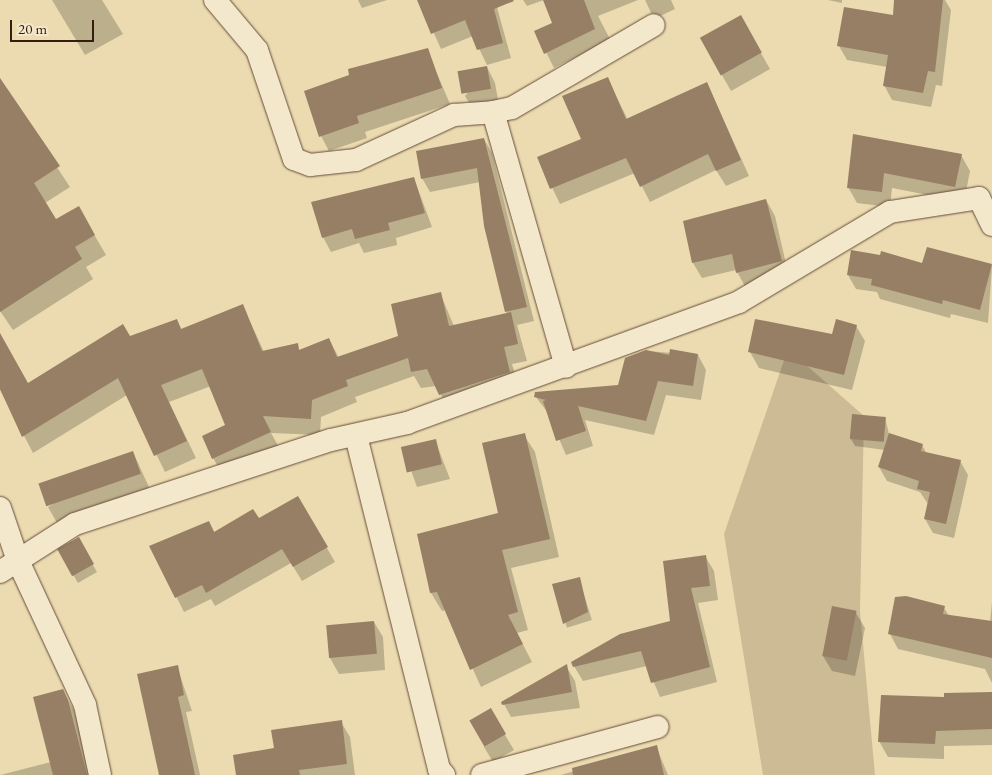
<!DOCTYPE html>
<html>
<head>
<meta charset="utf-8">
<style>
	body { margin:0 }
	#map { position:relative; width:992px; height:775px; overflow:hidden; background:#ecdbb0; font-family:"EB Garamond",serif }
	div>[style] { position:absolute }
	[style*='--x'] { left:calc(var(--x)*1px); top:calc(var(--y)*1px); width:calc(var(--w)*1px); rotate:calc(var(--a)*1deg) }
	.green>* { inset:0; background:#cdbb95 }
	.shadow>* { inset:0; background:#0003; transform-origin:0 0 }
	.building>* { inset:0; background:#967f64; transform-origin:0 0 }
	.roads { filter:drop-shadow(0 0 1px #654c39) drop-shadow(0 0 1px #654c39) }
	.street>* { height:22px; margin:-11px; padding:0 11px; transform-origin:11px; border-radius:11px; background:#f3e8cc }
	span { translate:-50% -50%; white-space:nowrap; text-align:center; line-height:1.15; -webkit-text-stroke:4px #f3e8cc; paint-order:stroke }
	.scale { position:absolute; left:10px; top:20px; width:84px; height:22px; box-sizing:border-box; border:2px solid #381c11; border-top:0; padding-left:6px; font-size:15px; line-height:18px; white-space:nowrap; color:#381c11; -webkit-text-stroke:4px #f3e8cc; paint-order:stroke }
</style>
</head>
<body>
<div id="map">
	<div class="green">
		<div style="clip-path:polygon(788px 349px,864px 416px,860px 611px,875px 775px,763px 775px,724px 534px)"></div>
	</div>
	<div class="shadow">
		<div style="clip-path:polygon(52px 0,102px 0,123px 34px,85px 55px)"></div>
		<div style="clip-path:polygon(358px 0,387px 0,362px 8px)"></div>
		<div style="clip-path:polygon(419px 0,495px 0,511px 58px,487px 65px,473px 36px,441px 49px)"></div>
		<div style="clip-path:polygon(523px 0,544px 0,527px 6px)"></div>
		<div style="clip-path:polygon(544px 0,638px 0,598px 16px,613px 45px,590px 50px,554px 68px,536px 32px,553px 24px)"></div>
		<div style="clip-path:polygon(645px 0,671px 0,675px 9px,654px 19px)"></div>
		<div style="clip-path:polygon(828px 0,842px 0,842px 3px)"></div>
		<div style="clip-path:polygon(895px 0,945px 0,951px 10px,942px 86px,936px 85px,931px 107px,892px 100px,884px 85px,887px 67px,847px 60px,839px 46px,894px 16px)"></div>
		<div style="clip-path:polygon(749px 32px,770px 69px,731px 91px,701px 38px)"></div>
		<div style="clip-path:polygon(427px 50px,450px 104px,365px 132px,367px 138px,329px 151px,321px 136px)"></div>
		<div style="clip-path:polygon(487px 67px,495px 83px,499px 105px,474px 111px,465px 96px)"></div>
		<div style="clip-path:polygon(607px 78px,628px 120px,707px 83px,749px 176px,726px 186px,716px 170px,650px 202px,635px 173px,560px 204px,538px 158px,582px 140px)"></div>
		<div style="clip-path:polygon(0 81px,70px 187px,45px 203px,56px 220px,78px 207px,106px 255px,86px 267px,93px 279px,13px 330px,0 311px)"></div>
		<div style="clip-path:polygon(854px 135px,961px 155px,970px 171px,964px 202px,892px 188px,890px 207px,857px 203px,848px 187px)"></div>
		<div style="clip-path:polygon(484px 139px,492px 153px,534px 321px,517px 325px,527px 361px,512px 364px,519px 388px,450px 411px,436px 386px,421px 388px,414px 376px,355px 397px,357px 402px,321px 417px,320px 435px,271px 433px,280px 449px,223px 475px,213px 458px,227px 426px,211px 386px,169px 402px,196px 458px,165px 472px,127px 395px,33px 453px,0 390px,0 335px,27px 384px,130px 337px,176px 320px,182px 330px,243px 306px,264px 352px,297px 345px,300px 351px,329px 339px,339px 358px,400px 337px,440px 293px,454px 326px,507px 314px,485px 225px,480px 182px,430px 192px,422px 178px)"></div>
		<div style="clip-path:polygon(414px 178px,432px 227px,396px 238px,397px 245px,364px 253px,359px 243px,331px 252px,323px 237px)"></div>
		<div style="clip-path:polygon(766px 200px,775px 216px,789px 277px,746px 288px,736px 270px,702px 278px,693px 263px)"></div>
		<div style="clip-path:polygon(928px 248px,992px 266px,988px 323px,951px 314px,950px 318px,880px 299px,877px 292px,856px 289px,848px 275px,923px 264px)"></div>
		<div style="clip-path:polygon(856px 326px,865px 341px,852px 390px,759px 368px,750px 352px,833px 336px)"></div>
		<div style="clip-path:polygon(647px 351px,698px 355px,706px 370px,701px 400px,666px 395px,654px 435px,585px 420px,593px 446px,566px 455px,548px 413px,536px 397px,619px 386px)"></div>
		<div style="clip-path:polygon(885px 418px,889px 434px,922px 445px,927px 454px,960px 461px,968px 475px,954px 538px,933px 533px,925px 519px,928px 504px,920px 492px,887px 481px,879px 467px,885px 450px,855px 446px,851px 439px)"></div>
		<div style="clip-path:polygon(524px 435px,535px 452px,559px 557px,511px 568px,528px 630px,517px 633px,532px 662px,481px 687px,446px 610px,442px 611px,431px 593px,418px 535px,499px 513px)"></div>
		<div style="clip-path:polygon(435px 440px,450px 479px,417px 487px,403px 448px)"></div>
		<div style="clip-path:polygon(133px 452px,153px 496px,61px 530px,48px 507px)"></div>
		<div style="clip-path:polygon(298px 498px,335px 562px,302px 581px,291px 563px,215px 606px,211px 599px,184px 612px,151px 546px,209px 523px,215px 533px,259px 520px)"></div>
		<div style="left:78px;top:539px;width:38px;height:22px;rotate:60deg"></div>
		<div style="clip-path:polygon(705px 556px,714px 571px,718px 600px,698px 603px,717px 682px,660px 697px,647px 666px,583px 681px,574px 666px,672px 622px)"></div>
		<div style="left:579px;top:578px;width:44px;height:26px;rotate:73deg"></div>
		<div style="clip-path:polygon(992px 602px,992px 683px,985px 669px,898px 649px,890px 634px,944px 608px,949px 616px,990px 622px)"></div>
		<div style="clip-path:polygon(856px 613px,865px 628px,855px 676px,832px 671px,823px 656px)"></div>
		<div style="clip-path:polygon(374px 622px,383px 637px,385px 670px,339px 674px,330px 658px)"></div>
		<div style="clip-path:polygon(177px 666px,192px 711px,186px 712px,200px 775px,160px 775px)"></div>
		<div style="clip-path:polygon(566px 666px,575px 681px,580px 708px,511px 717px,503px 702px)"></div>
		<div style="clip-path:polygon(62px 690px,74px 710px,91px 775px,0 775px,51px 762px)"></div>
		<div style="clip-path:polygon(992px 693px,992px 745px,944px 746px,944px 759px,888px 757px,879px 741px,945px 699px)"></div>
		<div style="clip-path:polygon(490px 710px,514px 750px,493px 762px,484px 747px)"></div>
		<div style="clip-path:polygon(341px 722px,350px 737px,355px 775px,238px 775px,275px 749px)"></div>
		<div style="clip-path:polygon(656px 746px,668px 775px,561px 775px)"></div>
	</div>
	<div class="building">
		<div style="clip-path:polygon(417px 0,513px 0,514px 1px,494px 9px,503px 43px,477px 50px,465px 20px,431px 34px)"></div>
		<div style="clip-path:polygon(543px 0,584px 0,595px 29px,544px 54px,534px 31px,552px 23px)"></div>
		<div style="clip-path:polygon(894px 0,943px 0,935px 72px,928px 71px,923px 93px,883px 86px,888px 55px,837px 46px,844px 7px,893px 15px)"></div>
		<div style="left:741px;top:15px;width:43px;height:47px;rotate:61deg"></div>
		<div style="clip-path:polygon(428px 48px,442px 88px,357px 116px,359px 123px,319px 137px,304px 91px,349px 75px,348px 69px)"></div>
		<div style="left:487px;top:66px;width:23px;height:30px;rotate:80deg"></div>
		<div style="clip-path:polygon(608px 77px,626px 119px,707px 82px,741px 160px,716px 171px,708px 154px,640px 187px,626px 158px,550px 189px,537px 157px,581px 139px,562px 96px)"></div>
		<div style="clip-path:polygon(0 78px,60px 166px,34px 183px,56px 219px,79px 206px,95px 235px,75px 247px,82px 259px,0 312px)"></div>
		<div style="clip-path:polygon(853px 134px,962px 154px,955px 187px,884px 173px,882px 192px,847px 188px)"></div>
		<div style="clip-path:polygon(484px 138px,527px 307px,505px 312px,484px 226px,477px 168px,421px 179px,416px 151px)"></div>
		<div style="clip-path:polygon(414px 177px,425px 213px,388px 223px,390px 230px,355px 239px,352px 229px,322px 238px,311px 202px)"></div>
		<div style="clip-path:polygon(766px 199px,782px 261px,736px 273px,732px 254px,692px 263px,683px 221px)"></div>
		<div style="clip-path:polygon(927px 247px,992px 264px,980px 310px,943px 300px,942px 304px,871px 285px,872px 279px,847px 275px,851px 250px,880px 255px,881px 251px,922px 263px)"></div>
		<div style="clip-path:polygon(441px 292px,449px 326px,511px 312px,518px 344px,504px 347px,510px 372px,439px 395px,427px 369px,411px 372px,408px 358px,346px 380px,348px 386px,312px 400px,311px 419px,263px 416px,271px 432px,212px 459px,202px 436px,225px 425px,202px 369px,161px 385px,187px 441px,154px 456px,118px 378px,22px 437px,0 389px,0 333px,28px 383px,123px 324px,130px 336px,177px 319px,181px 329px,243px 304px,262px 351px,298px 343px,299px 350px,329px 338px,337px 357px,398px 336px,391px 304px)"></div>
		<div style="clip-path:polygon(755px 319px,832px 334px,836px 319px,857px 325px,844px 375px,748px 352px)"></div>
		<div style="clip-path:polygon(670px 349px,698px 354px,693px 386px,658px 381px,646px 421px,578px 406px,586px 431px,556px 441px,543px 401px,546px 400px,534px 397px,535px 392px,618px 385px,625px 358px,646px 350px,669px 355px)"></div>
		<div style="left:852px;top:414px;width:34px;height:25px;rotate:5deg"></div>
		<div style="clip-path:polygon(525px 433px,550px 539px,502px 550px,518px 612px,508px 615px,523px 644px,470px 670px,437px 592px,430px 593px,417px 534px,498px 513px,482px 443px)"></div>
		<div style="clip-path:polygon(889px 433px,923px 444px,921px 451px,961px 460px,946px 524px,924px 519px,930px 492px,917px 489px,919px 481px,878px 467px)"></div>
		<div style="left:436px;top:439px;width:26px;height:36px;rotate:77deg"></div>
		<div style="left:133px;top:451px;width:24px;height:100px;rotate:71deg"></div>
		<div style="clip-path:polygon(298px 496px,328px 547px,293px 567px,282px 549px,206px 593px,202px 585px,175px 598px,149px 546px,209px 521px,214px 532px,253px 509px,259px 518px)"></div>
		<div style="left:79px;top:537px;width:31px;height:25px;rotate:61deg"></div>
		<div style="clip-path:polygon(706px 555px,710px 586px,691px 588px,710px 667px,651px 683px,641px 651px,573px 667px,571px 662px,620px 634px,670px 621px,663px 561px)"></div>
		<div style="clip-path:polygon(580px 577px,588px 612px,563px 624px,552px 584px)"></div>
		<div style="clip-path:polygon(906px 596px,945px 606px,943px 614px,992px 621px,992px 658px,888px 634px,895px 597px)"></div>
		<div style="left:832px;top:606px;width:25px;height:51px;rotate:11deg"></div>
		<div style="left:374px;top:621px;width:33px;height:48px;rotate:85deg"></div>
		<div style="clip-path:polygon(567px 664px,572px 692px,502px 705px,501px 702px)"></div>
		<div style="clip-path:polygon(178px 665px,184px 695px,178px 697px,195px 775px,159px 775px,137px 674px)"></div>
		<div style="clip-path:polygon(63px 689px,68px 700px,87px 775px,53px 775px,33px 697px)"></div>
		<div style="clip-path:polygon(992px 692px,992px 729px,936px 731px,935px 744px,878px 742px,881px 695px,944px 697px,944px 693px)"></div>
		<div style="left:491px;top:708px;width:30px;height:25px;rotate:60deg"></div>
		<div style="clip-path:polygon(342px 720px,347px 764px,299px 770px,300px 775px,236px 775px,233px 755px,274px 748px,271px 730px)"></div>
		<div style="clip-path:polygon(657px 745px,664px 775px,573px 775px,572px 768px)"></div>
	</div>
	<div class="roads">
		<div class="street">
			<div style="--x:215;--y:0;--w:65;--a:50"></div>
			<div style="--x:257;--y:50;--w:115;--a:71.3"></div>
			<div style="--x:294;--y:159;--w:17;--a:21"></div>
			<div style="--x:310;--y:165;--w:46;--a:-6.2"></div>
			<div style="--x:356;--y:160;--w:108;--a:-24.7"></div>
			<div style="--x:454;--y:115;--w:39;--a:-4"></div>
			<div style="--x:493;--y:112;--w:265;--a:74"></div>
			<div style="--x:493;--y:112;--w:19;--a:-12"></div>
			<div style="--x:512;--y:108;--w:164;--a:-30.3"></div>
			<div style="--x:356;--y:436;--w:343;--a:76"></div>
			<div style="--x:439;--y:769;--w:8;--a:50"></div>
			<div style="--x:0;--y:508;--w:56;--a:71.2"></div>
			<div style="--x:18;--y:561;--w:159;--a:65"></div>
			<div style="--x:85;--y:705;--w:72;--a:77.9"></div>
			<div style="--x:0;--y:572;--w:89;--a:-32.6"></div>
			<div style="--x:75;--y:524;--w:269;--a:-18.2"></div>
			<div style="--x:331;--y:440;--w:78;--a:-12.6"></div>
			<div style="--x:407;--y:423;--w:353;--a:-20"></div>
			<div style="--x:739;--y:302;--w:176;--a:-30.8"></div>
			<div style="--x:890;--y:212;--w:90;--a:-8.9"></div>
			<div style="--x:979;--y:198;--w:30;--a:64"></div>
			<div style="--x:482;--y:775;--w:182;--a:-15.3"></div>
		</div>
	</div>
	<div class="scale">20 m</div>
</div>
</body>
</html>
